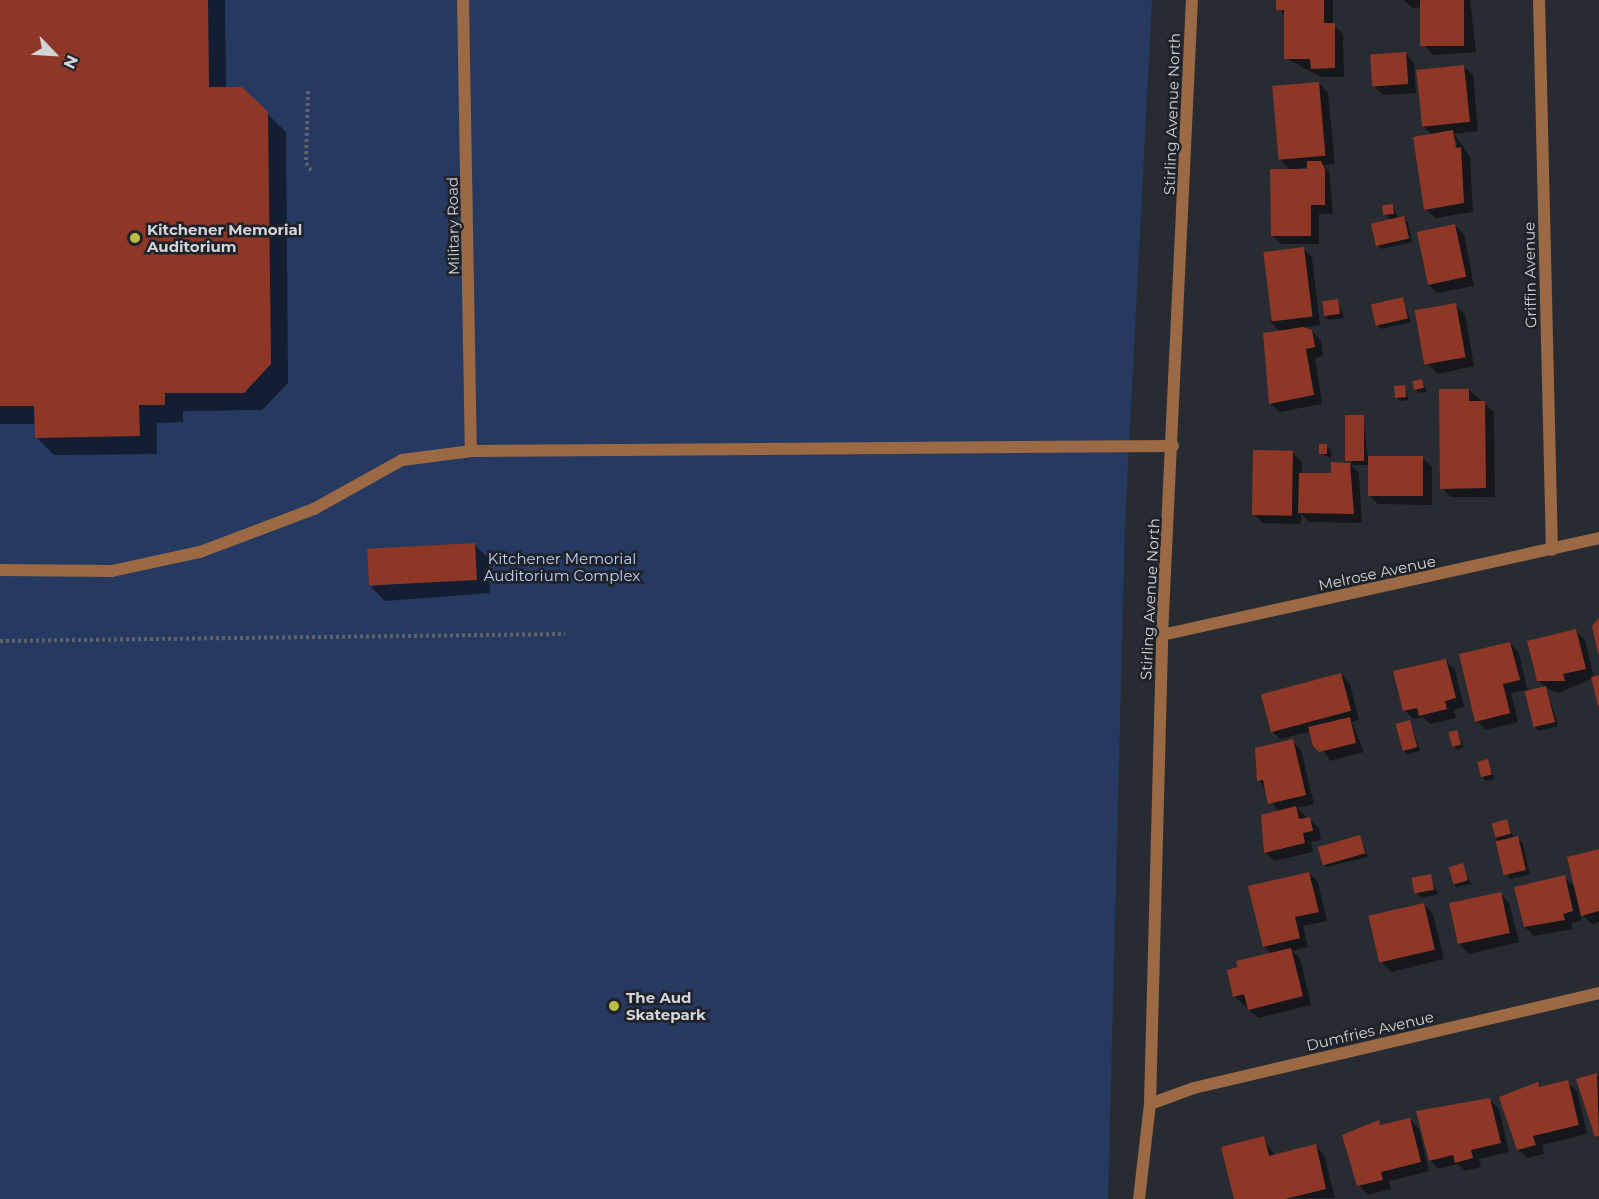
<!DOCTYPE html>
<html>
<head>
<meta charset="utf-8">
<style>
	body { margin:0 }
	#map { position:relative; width:1599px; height:1199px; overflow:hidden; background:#282c32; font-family:Montserrat,sans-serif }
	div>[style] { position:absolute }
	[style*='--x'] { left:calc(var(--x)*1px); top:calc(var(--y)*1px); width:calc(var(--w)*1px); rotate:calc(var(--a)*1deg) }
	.green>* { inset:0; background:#253961 }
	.shadow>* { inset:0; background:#0007 }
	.building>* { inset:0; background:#8e3726; transform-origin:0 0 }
	.path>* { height:4px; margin-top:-2px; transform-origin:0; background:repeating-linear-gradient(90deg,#5f6268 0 3px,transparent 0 6px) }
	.service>* { height:12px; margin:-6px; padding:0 6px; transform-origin:6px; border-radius:6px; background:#9b6a44 }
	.minor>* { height:12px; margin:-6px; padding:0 6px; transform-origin:6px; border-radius:6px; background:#9b6a44 }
	.dots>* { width:16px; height:16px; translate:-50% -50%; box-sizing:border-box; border:3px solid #1f2228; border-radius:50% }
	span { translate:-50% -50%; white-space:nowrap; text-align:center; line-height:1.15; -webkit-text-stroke:5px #1f2228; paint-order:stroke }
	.street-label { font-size:15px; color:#d2d4d9 }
	.poi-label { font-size:15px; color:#d2d4d9; font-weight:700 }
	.left { translate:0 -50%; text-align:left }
	.park-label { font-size:15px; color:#bbd1f9 }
	.north { position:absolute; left:24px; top:24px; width:60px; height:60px; -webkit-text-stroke:4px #1f2228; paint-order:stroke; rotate:115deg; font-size:16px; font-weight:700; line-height:24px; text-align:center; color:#d2d4d9 }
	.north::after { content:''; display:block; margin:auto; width:21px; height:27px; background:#d2d4d9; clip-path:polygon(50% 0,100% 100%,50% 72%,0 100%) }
</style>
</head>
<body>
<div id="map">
	<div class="green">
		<div style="clip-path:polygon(0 0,1152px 0,1125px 523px,1108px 1199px,0 1199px)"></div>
	</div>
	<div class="shadow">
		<div style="clip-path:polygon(0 0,225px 0,226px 89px,242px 89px,286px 132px,288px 383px,262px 410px,183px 411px,183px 422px,157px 423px,157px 454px,54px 455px,36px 437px,36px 424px,0 424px)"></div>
		<div style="clip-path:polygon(1277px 0,1333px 0,1333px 24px,1343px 34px,1344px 77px,1321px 77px,1286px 58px,1285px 18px)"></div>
		<div style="clip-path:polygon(1404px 0,1470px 0,1476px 52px,1433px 55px,1424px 45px,1422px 7px,1412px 8px)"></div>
		<div style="clip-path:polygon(1405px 53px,1414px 63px,1416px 93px,1383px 95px,1374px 86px)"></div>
		<div style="clip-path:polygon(evenodd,1463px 66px,1473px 75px,1478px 131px,1454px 134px,1470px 157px,1473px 212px,1435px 218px,1426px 209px,1432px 135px,1424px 127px,1463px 66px,1453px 140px,1456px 140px,1458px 155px,1453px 140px)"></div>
		<div style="clip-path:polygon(1319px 83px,1328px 93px,1335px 164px,1323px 165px,1329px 171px,1333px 214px,1319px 214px,1319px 244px,1281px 244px,1272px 235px,1309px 167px,1290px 170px,1280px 159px)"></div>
		<div style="clip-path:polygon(1393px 205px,1398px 219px,1408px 222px,1412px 242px,1381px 249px,1377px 245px,1391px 220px,1385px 214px)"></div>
		<div style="clip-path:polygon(1454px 225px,1464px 234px,1474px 286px,1437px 293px,1428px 284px)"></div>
		<div style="clip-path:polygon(1303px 248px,1312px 257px,1320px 325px,1279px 331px,1270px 321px)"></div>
		<div style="clip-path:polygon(1403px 299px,1411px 322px,1381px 329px,1377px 325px)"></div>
		<div style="clip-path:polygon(1338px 301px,1344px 318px,1329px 320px,1325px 316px)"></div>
		<div style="clip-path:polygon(1455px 305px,1465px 314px,1474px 366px,1438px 374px,1429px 365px)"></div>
		<div style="clip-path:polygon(1312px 331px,1321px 341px,1323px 356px,1315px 358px,1322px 404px,1279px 412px,1270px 403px)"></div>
		<div style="clip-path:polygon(1422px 380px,1427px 392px,1419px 393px,1415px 389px)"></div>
		<div style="clip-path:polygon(1404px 387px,1409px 400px,1400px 401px,1396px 397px)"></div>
		<div style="clip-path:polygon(1469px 390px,1494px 412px,1495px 497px,1451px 497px,1442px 488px)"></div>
		<div style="clip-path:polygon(1363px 417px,1368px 457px,1423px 458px,1432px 467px,1432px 505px,1378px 504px,1369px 495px,1369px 465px,1350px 465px,1359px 473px,1362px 523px,1309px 522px,1301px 514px,1301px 524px,1263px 523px,1254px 514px,1293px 453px,1302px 462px,1302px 474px,1333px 475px,1333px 464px,1351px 464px)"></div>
		<div style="clip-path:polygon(1326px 446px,1331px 450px,1331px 458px,1321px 454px)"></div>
		<div style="clip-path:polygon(474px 544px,488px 558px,490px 593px,385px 601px,371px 587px)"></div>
		<div style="clip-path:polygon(1576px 631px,1585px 640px,1594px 678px,1599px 677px,1599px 703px,1593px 678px,1559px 693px,1547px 689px,1558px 726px,1539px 731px,1534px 726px,1526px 690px,1511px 693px,1518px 722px,1486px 730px,1477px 721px,1510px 643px,1519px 653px,1528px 692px,1546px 688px,1538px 680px)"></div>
		<div style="clip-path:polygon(1446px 660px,1455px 670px,1464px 707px,1454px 710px,1456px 718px,1430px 724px,1423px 717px,1414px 719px,1404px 710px)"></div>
		<div style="clip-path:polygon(1341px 674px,1350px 684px,1359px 720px,1352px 722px,1364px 752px,1330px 761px,1312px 731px,1280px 739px,1271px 730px)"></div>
		<div style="clip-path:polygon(1410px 721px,1420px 751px,1407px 754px,1403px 750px)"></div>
		<div style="clip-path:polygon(1457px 731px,1464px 748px,1457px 750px,1453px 745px)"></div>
		<div style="clip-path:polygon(1292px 741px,1301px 750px,1314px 804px,1297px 808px,1319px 828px,1321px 840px,1311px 842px,1313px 852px,1274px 861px,1265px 852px,1278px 812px,1259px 780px)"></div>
		<div style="clip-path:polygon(1487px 761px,1495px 779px,1486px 781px,1482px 777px)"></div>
		<div style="clip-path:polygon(1507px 821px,1514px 838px,1522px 842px,1530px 874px,1510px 879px,1496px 837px)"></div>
		<div style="clip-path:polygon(1360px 837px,1368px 857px,1326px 867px,1322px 863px)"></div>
		<div style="clip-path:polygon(1599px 850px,1599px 922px,1592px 924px,1580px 912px,1582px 920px,1571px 923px,1573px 929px,1534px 936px,1525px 927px,1564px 877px,1576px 888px)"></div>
		<div style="clip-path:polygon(1462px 864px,1471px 884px,1457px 887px,1453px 883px)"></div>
		<div style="clip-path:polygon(1309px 873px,1318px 882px,1327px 921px,1303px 926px,1308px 947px,1292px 951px,1300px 958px,1311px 1005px,1258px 1018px,1234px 996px,1272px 954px,1264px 946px)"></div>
		<div style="clip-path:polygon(1430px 876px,1438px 894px,1421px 898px,1417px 893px)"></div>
		<div style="clip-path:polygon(1500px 893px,1509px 903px,1519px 942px,1469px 954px,1460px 945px)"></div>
		<div style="clip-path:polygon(1424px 905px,1433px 914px,1444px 959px,1391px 972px,1382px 963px)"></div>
		<div style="clip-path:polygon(1599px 1076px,1599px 1139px,1578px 1080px)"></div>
		<div style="clip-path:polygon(1567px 1082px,1577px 1091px,1587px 1134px,1542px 1145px,1544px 1154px,1527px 1158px,1518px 1149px,1538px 1084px,1542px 1088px)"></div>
		<div style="clip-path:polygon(1490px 1100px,1499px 1109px,1509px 1152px,1479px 1159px,1481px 1167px,1465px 1171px,1458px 1164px,1439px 1169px,1430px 1160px)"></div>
		<div style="clip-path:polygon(1410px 1119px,1419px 1129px,1429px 1171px,1389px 1181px,1391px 1189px,1368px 1195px,1359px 1185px,1378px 1122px,1382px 1126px)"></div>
		<div style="clip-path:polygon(1263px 1138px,1275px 1156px,1315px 1146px,1324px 1155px,1335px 1198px,1235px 1199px)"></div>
	</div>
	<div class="building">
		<div style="clip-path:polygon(0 0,208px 0,209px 87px,242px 87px,268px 112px,271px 364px,244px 393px,165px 393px,165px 405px,139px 405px,140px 436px,35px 438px,34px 406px,0 406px)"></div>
		<div style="clip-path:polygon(1276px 0,1324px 0,1324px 23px,1335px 23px,1335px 68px,1311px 69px,1310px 59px,1284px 59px,1284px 10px,1276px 10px)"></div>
		<div style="left:1420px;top:0;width:44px;height:46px"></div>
		<div style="left:1406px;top:52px;width:32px;height:36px;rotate:86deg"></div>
		<div style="left:1464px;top:65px;width:57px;height:48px;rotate:84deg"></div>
		<div style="left:1319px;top:82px;width:74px;height:47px;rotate:85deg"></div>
		<div style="clip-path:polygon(1453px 130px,1456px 148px,1461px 147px,1464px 203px,1424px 210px,1413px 137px)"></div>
		<div style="clip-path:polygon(1307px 161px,1321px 161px,1325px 169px,1325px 205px,1311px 205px,1311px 236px,1271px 236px,1270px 169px,1307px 169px)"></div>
		<div style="left:1393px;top:204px;width:10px;height:11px;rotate:84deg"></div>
		<div style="left:1404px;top:216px;width:23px;height:34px;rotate:77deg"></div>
		<div style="left:1455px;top:224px;width:54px;height:39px;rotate:78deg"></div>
		<div style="left:1304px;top:247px;width:70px;height:41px;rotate:83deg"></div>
		<div style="left:1403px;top:297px;width:22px;height:33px;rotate:77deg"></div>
		<div style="left:1338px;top:299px;width:15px;height:16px;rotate:82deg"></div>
		<div style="left:1456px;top:303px;width:55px;height:42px;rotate:80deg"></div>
		<div style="clip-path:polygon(1303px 327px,1312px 330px,1315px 347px,1306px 349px,1314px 395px,1269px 404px,1263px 333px)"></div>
		<div style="left:1422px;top:379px;width:9px;height:10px;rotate:77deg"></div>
		<div style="left:1405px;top:385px;width:12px;height:11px;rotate:85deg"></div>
		<div style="clip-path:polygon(1439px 389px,1469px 389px,1469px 401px,1485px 401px,1486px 488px,1440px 489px)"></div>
		<div style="left:1364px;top:415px;width:46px;height:19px;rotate:90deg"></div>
		<div style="left:1319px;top:444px;width:8px;height:10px"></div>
		<div style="left:1253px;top:450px;width:40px;height:65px;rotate:1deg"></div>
		<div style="left:1368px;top:456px;width:55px;height:40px"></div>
		<div style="clip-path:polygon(1331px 462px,1350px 463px,1354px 514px,1298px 513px,1299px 473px,1331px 473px)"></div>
		<div style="left:475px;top:543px;width:37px;height:108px;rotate:87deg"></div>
		<div style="clip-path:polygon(1599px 618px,1599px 653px,1598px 653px,1592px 626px)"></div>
		<div style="clip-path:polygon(1576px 629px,1586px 669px,1563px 674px,1565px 681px,1537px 681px,1527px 641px)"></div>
		<div style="clip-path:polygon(1510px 642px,1520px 680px,1503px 684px,1510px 713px,1475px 722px,1459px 654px)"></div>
		<div style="clip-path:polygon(1446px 659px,1456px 698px,1445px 701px,1447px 709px,1419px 716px,1417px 708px,1403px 711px,1393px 671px)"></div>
		<div style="left:1341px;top:673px;width:39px;height:83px;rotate:75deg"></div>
		<div style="clip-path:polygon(1599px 675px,1599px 706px,1598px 706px,1591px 677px)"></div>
		<div style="left:1546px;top:686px;width:37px;height:22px;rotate:76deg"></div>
		<div style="clip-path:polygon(1350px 717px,1356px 743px,1319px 752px,1313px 746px,1308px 727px)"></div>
		<div style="left:1410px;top:720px;width:28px;height:15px;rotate:75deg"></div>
		<div style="left:1457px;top:730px;width:15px;height:9px;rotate:74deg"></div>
		<div style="clip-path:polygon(1293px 739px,1306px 795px,1268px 804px,1263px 780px,1257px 781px,1255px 748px)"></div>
		<div style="left:1488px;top:759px;width:16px;height:11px;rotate:76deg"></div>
		<div style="clip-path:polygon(1296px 806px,1299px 819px,1310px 817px,1313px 831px,1303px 833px,1305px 843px,1264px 853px,1261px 815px)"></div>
		<div style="left:1507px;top:819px;width:15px;height:16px;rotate:74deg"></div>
		<div style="left:1360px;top:835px;width:19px;height:44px;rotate:74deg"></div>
		<div style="left:1518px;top:836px;width:35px;height:23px;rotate:77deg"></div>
		<div style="clip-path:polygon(1599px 849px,1599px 911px,1581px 916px,1567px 857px)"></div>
		<div style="left:1463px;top:863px;width:18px;height:15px;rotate:74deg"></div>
		<div style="clip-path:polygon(1309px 872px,1319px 912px,1295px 917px,1300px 938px,1263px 947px,1248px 886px)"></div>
		<div style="left:1431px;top:874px;width:16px;height:20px;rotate:79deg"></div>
		<div style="clip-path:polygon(1565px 875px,1573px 911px,1563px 914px,1565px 920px,1524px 927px,1514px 887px)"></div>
		<div style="left:1501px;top:892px;width:42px;height:53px;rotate:78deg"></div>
		<div style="left:1424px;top:903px;width:48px;height:57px;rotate:77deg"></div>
		<div style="clip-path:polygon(1291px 948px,1303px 996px,1248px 1010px,1244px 994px,1233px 997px,1227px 970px,1238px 967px,1236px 961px)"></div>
		<div style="clip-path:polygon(1597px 1073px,1599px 1136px,1595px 1137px,1576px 1079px)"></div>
		<div style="clip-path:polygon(1568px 1080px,1579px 1125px,1533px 1136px,1536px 1145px,1517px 1150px,1499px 1097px,1538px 1082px,1539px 1087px)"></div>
		<div style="clip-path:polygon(1490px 1098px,1501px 1143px,1471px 1150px,1473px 1158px,1455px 1163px,1453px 1155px,1429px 1161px,1416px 1111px)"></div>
		<div style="clip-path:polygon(1410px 1118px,1421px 1162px,1381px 1172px,1383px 1180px,1357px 1186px,1342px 1135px,1379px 1120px,1380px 1125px)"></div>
		<div style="clip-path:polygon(1264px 1136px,1269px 1156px,1316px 1144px,1326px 1189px,1285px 1199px,1234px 1199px,1221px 1147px)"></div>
	</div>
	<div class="path">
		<div style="--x:308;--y:91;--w:72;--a:91.6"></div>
		<div style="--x:306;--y:163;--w:12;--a:55"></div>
		<div style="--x:0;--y:641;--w:565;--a:-0.71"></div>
	</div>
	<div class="service">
		<div style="--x:463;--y:0;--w:451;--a:89"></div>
		<div style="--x:0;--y:570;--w:112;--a:0.5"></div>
		<div style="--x:112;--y:571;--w:90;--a:-12.2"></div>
		<div style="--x:200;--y:552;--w:122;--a:-20.7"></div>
		<div style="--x:314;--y:509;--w:101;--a:-29.1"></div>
		<div style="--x:402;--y:460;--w:70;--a:-7.4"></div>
		<div style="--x:471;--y:451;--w:702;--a:-0.41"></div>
	</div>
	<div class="minor">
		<div style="--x:1539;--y:0;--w:550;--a:88.65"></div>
		<div style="--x:1162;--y:635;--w:448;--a:-12.5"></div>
		<div style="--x:1150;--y:1104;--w:47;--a:-20"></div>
		<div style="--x:1194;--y:1088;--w:416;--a:-13.2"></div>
		<div style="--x:1139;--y:1199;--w:96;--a:-83.4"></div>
		<div style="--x:1150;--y:1104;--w:469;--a:-88.5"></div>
		<div style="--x:1162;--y:635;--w:636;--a:-87.3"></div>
	</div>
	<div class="dots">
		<div style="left:135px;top:238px;background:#bcbf44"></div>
		<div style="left:614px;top:1006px;background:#bcbf44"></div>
	</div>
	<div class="street-label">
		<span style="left:1172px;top:114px;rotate:-88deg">Stirling Avenue North</span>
		<span style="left:453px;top:226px;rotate:-91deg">Military Road</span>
		<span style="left:1530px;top:275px;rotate:-91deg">Griffin Avenue</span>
		<span style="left:1377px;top:573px;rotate:-12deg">Melrose Avenue</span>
		<span style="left:1150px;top:599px;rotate:-87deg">Stirling Avenue North</span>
		<span style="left:1370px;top:1031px;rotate:-13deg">Dumfries Avenue</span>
	</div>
	<div class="poi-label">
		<span class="left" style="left:147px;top:238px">Kitchener Memorial<br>Auditorium</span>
		<span class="left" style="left:626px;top:1006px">The Aud<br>Skatepark</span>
	</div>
	<div class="park-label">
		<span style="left:562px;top:567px">Kitchener Memorial<br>Auditorium Complex</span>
	</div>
	<div class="north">N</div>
</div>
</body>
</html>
